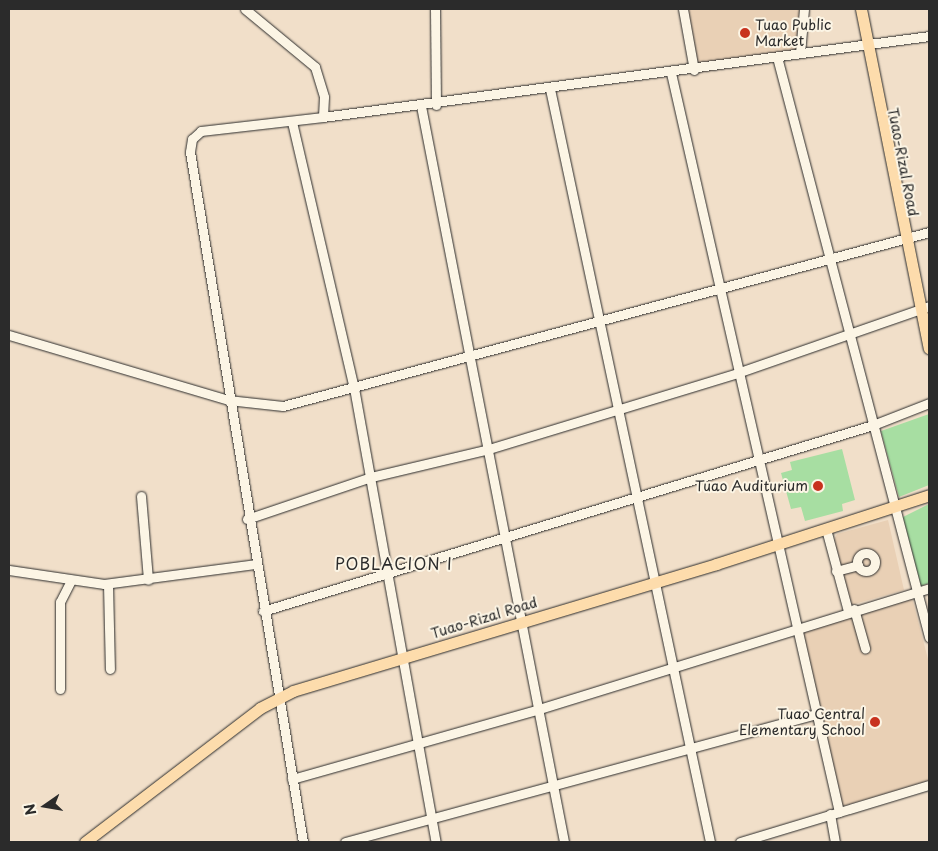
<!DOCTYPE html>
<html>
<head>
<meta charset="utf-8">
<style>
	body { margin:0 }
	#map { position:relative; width:938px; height:851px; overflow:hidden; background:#f1dfc9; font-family:"Playpen Sans",sans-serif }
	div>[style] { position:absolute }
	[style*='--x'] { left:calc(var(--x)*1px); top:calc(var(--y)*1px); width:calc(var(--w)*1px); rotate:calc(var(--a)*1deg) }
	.built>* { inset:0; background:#e9d0b5 }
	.green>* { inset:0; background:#a7dea2 }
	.roads { filter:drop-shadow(0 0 1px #2b2b2b) drop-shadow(0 0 1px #2b2b2b) }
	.minor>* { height:9px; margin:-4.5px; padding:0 4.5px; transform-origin:4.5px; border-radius:4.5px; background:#fcf5e5 }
	.minor>.ring { margin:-4.5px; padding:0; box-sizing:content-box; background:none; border:9px solid #fcf5e5; border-radius:50% }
	.major>* { height:11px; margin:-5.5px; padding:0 5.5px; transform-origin:5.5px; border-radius:5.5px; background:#fddcac }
	.dots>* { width:14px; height:14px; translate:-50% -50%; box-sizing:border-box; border:2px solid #fcf5e5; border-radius:50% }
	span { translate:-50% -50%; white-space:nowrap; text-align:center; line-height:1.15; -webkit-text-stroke:4px #fcf5e5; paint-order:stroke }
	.poi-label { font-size:14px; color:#2b2b2b }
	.left { translate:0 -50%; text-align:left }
	.right { translate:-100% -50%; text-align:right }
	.street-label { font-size:14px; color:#2b2b2b }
	.quarter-label { font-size:16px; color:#2b2b2b; letter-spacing:1px }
	.frame { position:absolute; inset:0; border:10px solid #2b2b2b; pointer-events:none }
	.north { position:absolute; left:20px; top:781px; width:50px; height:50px; -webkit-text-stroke:4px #fcf5e5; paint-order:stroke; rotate:257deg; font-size:14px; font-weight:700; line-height:20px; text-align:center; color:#2b2b2b }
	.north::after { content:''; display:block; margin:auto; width:18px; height:22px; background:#2b2b2b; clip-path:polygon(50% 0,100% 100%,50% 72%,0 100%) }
</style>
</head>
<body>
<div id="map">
	<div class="built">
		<div style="clip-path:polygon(685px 9px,802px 9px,801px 57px,697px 73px)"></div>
		<div style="clip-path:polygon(888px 520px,904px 590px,851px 605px,833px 541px,837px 534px)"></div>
		<div style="clip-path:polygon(912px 598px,929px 663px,929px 781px,840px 807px,801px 632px)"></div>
	</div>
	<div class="green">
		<div style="clip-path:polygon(929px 414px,929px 485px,899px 497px,881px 431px)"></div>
		<div style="clip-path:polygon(842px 449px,855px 500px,842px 504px,843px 511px,805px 521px,801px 507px,791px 509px,781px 473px,792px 470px,790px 462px)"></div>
		<div style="clip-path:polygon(929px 504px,929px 583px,921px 586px,903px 517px)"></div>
	</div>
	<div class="roads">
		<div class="minor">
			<div style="--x:245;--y:9;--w:91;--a:39.6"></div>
			<div style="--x:315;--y:67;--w:31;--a:73"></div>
			<div style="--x:324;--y:97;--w:20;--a:93"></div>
			<div style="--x:323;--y:117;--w:123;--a:173.5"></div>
			<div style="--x:201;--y:131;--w:12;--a:138"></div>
			<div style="--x:192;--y:139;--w:13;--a:99"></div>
			<div style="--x:190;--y:152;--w:699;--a:80.7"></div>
			<div style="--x:435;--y:9;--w:96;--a:89.4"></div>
			<div style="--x:683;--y:9;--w:62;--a:79.8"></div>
			<div style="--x:800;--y:53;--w:44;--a:-84.8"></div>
			<div style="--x:777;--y:57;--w:600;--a:75.31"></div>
			<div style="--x:671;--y:73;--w:758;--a:77.19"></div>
			<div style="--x:550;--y:89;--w:770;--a:78"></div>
			<div style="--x:421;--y:106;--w:750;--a:79"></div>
			<div style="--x:323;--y:117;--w:611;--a:-7.61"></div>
			<div style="--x:292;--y:122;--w:273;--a:76.9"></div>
			<div style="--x:354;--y:388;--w:461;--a:79.8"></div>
			<div style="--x:9;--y:335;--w:228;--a:16.5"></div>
			<div style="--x:228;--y:400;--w:55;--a:6.2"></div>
			<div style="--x:283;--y:406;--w:669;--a:-15.07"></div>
			<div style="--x:141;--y:496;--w:84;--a:85.2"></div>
			<div style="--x:247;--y:519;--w:131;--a:-18.7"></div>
			<div style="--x:371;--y:477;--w:121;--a:-13.3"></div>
			<div style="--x:489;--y:449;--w:259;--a:-17"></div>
			<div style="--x:737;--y:373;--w:203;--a:-19.2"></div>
			<div style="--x:826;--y:529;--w:85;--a:75"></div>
			<div class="ring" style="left:857px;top:553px;width:9px;height:9px"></div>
			<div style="--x:9;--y:570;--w:96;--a:8.4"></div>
			<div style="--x:104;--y:584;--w:152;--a:-7.5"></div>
			<div style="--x:836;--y:571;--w:23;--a:-15"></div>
			<div style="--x:108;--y:584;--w:85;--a:88.7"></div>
			<div style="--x:854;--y:609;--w:41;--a:74.2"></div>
			<div style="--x:263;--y:611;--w:638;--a:-16.96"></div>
			<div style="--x:873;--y:425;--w:60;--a:-21.4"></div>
			<div style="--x:60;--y:689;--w:87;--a:-90"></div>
			<div style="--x:60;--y:602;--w:25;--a:-63"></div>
			<div style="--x:292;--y:779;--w:257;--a:-15.8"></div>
			<div style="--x:539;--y:709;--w:408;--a:-17.2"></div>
			<div style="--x:830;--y:814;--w:28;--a:80"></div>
			<div style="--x:345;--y:842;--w:487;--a:-15.2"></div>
			<div style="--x:740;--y:842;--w:197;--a:-16.8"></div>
		</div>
		<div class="major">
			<div style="--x:861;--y:9;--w:346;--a:78.7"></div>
			<div style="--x:85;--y:842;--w:220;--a:-37.4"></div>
			<div style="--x:260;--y:708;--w:37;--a:-27"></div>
			<div style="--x:293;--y:691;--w:442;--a:-16.7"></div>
			<div style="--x:716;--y:564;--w:224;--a:-17.9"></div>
		</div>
	</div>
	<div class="dots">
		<div style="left:745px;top:33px;background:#c8321e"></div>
		<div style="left:818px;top:486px;background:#c8321e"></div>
		<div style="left:875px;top:722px;background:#c8321e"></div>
	</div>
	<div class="poi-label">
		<span class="left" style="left:755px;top:33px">Tuao Public<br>Market</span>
		<span class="right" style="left:808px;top:486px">Tuao Auditurium</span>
		<span class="right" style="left:865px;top:722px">Tuao Central<br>Elementary School</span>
	</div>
	<div class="street-label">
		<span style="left:903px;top:162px;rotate:79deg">Tuao-Rizal Road</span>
		<span style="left:484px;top:618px;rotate:-17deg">Tuao-Rizal Road</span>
	</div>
	<div class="quarter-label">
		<span style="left:394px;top:563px">POBLACION I</span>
	</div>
	<div class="frame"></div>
	<div class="north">N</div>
</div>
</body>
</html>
